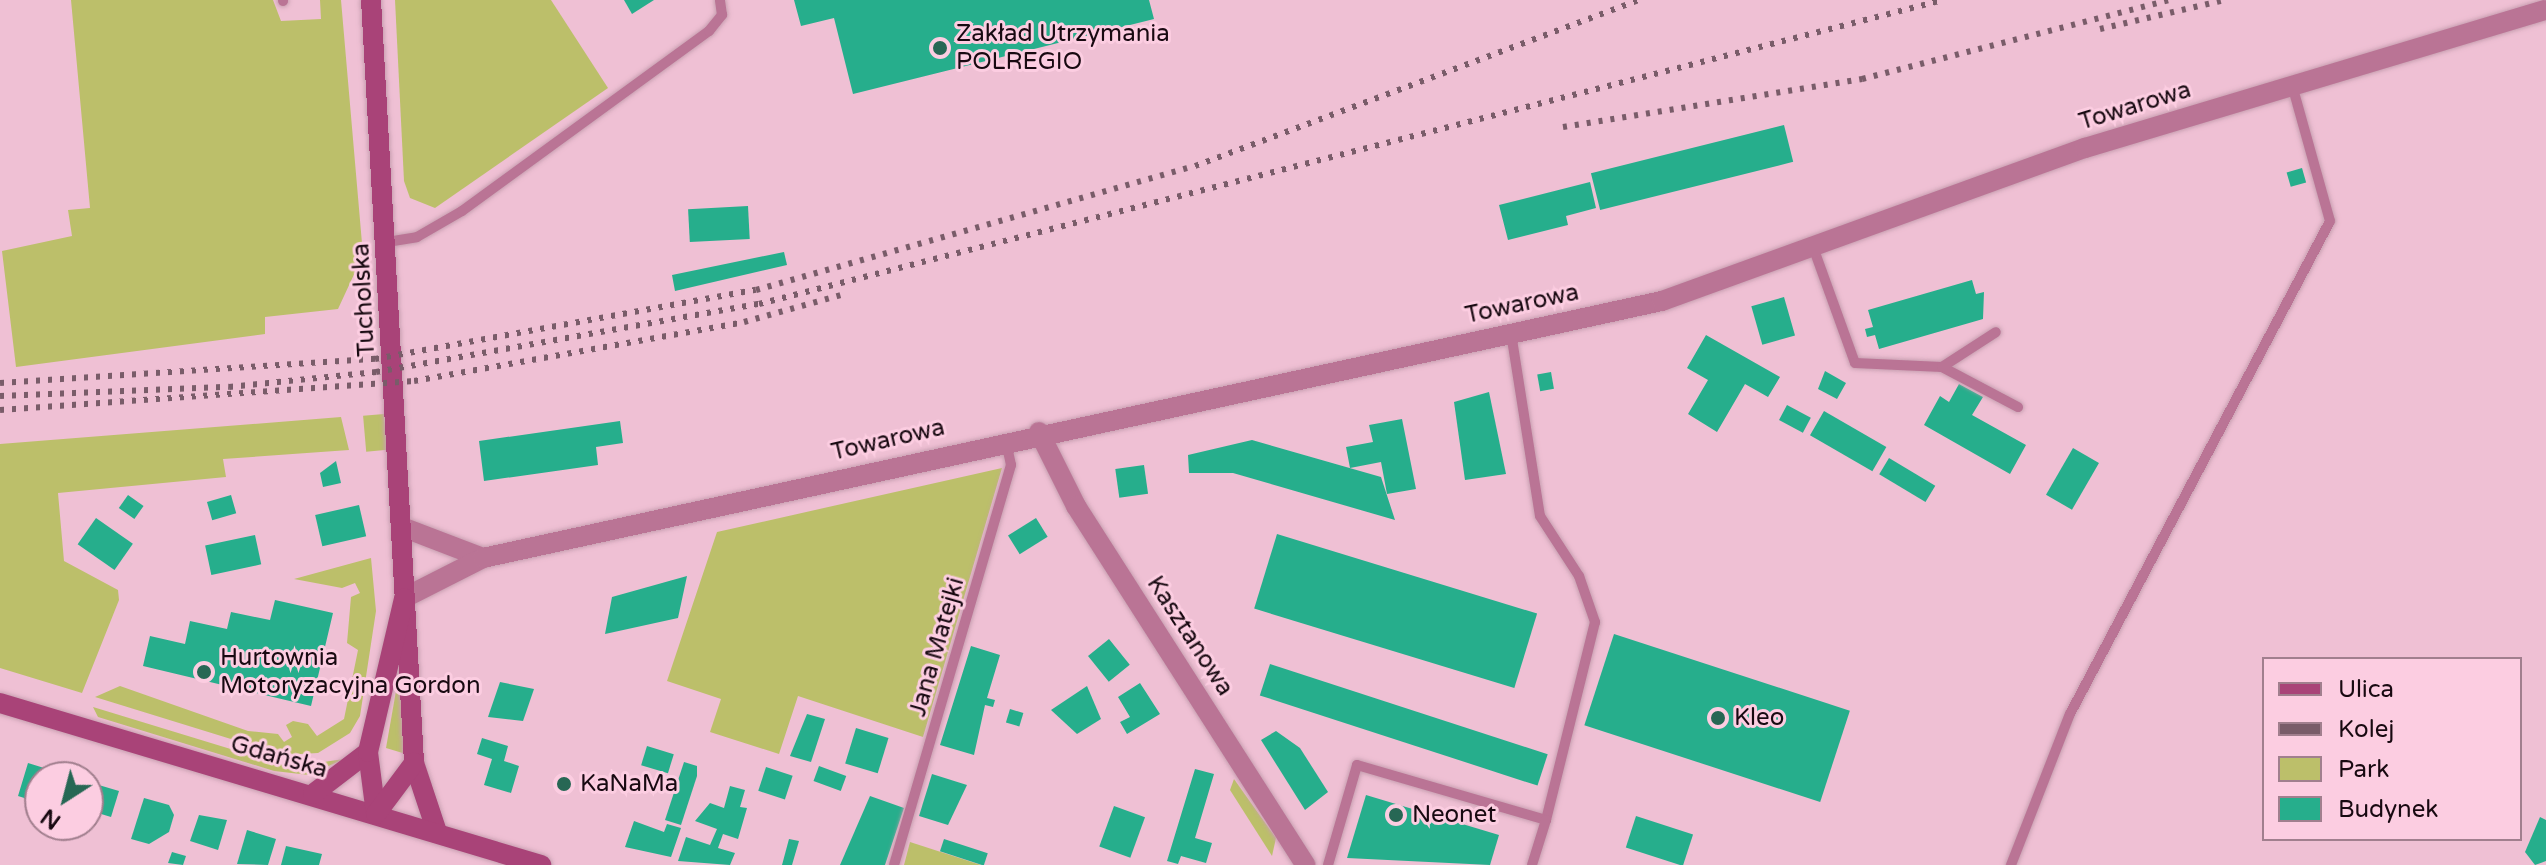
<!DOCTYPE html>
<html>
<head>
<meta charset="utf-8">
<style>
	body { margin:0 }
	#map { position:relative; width:2546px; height:865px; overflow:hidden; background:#efc0d4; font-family:"Varela Round",sans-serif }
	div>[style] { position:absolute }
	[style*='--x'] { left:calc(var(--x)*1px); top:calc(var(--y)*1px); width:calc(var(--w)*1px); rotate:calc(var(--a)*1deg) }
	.green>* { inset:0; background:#bcbf6a; transform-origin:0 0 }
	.building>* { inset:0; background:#26ae8c; transform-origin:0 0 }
	.roads { filter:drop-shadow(0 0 2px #c89fb1) drop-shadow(0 0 2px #c89fb1) }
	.service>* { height:10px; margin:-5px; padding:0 5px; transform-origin:5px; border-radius:5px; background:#ba7495 }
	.minor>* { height:20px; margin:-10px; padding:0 10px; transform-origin:10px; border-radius:10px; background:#ba7495 }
	.tertiary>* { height:20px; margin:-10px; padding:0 10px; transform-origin:10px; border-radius:10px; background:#ba7495 }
	.secondary>* { height:20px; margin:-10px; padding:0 10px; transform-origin:10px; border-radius:10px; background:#a94378 }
	.rail>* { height:6px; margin-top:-3px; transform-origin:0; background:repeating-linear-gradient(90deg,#795c69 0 4px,transparent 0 12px) }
	.dots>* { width:22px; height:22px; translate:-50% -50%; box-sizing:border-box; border:4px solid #fccde1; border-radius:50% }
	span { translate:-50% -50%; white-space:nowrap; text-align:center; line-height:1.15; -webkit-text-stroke:6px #fccde1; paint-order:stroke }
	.poi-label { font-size:24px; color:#180911 }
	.left { translate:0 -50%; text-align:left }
	.street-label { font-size:24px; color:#180911 }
	.legend { position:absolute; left:2262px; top:657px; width:260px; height:184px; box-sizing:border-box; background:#fccde1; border:2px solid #a17f8e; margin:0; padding:10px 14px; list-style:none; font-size:24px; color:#180911 }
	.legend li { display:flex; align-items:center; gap:16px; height:40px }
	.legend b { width:40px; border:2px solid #a17f8e }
	.north { position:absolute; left:24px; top:761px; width:80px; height:80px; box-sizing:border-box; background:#fccde1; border:2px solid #a17f8e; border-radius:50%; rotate:216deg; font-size:22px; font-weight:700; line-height:32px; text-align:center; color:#180911 }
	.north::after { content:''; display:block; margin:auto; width:28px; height:36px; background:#276754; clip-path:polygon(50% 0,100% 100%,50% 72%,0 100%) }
</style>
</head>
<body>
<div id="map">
	<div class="green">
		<div style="clip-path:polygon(71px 0,273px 0,281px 21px,321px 19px,320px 0,341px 0,363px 255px,338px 309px,265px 317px,265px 334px,16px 367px,2px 251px,72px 236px,68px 210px,90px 208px)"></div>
		<div style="clip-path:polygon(395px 0,551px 0,608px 88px,435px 208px,410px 198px,404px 181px)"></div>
		<div style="left:384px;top:414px;width:36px;height:21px;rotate:85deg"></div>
		<div style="clip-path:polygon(341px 417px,349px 450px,223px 459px,226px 477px,58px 493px,64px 561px,118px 590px,119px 600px,82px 693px,0 668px,0 444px)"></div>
		<div style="clip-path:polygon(1002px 468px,923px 737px,798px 696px,779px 754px,710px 732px,721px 699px,667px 681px,717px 532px)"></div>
		<div style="clip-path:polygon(371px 558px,376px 611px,360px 716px,350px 733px,318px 753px,283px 755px,95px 697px,120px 686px,248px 731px,278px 734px,284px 742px,292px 737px,286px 725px,293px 721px,308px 724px,317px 736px,344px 719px,358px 650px,347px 643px,351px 597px,360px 593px,355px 583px,342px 588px,294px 579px)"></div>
		<div style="clip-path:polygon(400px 668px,406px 754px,386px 748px)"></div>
		<div style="clip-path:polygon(93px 707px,290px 767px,344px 759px,309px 775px,274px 771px,98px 717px)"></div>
		<div style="clip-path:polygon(1234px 779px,1276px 838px,1272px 856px,1230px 790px)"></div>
		<div style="clip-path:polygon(910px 842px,981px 865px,904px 865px)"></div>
	</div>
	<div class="building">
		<div style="clip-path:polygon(624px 0,654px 0,632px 14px)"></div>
		<div style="clip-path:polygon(794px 0,1149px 0,1154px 19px,853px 94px,834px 18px,801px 26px)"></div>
		<div style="left:1784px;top:125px;width:38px;height:199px;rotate:76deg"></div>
		<div style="left:2302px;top:168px;width:15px;height:16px;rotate:74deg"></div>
		<div style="clip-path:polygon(1590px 182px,1596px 208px,1566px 216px,1568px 225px,1508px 240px,1499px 205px)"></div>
		<div style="left:748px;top:206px;width:33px;height:60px;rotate:87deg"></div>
		<div style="clip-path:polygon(784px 252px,787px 265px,675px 291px,672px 275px)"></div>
		<div style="clip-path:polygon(1972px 280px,1976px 294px,1984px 292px,1983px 319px,1879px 349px,1875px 335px,1867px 337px,1865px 329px,1873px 327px,1868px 310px)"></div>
		<div style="left:1784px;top:297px;width:40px;height:34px;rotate:74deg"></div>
		<div style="clip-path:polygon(1706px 335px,1780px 377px,1768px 397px,1745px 384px,1717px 432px,1688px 414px,1708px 380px,1687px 368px)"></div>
		<div style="clip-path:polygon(1825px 371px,1846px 383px,1837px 399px,1818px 389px)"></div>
		<div style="left:1551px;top:372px;width:17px;height:14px;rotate:80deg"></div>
		<div style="clip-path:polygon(1959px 384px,1983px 397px,1972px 415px,2026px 445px,2010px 474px,1924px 425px,1940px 396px,1949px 402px)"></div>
		<div style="clip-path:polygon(1489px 392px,1506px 474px,1465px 480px,1454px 402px)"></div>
		<div style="left:1787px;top:405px;width:27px;height:17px;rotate:28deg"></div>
		<div style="left:1824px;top:411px;width:72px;height:28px;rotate:30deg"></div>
		<div style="clip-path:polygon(1402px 419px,1416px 489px,1387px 494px,1381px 462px,1350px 468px,1346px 447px,1373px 442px,1369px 425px)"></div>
		<div style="clip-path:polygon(620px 421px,623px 443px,596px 447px,598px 465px,484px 481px,479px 441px)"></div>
		<div style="clip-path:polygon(1252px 440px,1381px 477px,1395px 520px,1233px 473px,1189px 473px,1188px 455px)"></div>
		<div style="left:2073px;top:448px;width:30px;height:54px;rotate:30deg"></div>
		<div style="left:1889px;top:458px;width:54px;height:19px;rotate:31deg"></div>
		<div style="clip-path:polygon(336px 461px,341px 483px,323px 487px,320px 473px)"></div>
		<div style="left:1144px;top:465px;width:29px;height:29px;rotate:82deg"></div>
		<div style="left:128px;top:495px;width:19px;height:16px;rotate:35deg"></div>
		<div style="left:231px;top:495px;width:19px;height:25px;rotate:74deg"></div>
		<div style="left:359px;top:505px;width:32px;height:45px;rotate:77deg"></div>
		<div style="left:96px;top:518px;width:45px;height:32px;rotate:35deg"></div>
		<div style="left:1036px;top:518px;width:22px;height:33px;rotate:58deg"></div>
		<div style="left:1277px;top:534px;width:272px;height:78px;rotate:17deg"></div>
		<div style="left:255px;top:535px;width:30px;height:51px;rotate:78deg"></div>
		<div style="clip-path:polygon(687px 576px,678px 618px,605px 634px,612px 597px)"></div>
		<div style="clip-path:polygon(275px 600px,333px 613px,311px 706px,143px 666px,150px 636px,185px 644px,190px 621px,227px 629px,231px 612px,270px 620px)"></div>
		<div style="left:1614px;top:634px;width:248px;height:96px;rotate:18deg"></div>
		<div style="left:1109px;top:639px;width:33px;height:27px;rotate:51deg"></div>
		<div style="clip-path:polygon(971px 646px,1000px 655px,987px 698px,995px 700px,993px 707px,985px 705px,974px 755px,940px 745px)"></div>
		<div style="left:1270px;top:664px;width:292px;height:33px;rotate:18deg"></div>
		<div style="clip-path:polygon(500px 682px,534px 689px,523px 721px,488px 717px)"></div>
		<div style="clip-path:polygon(1140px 683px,1160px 714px,1127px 734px,1120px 722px,1130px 717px,1118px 697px)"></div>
		<div style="clip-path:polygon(1087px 686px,1101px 719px,1077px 734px,1051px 710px)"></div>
		<div style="left:1010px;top:709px;width:14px;height:14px;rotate:17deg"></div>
		<div style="clip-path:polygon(807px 714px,825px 719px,811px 762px,790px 756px)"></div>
		<div style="left:856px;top:728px;width:34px;height:37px;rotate:17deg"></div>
		<div style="clip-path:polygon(1276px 731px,1300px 748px,1328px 792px,1305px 810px,1261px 740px)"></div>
		<div style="clip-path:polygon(482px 738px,508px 746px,504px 761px,519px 766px,511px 793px,484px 785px,492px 759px,477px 754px)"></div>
		<div style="left:647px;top:746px;width:28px;height:20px;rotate:17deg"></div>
		<div style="clip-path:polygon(684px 762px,697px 766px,697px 776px,681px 825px,665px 820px)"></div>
		<div style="clip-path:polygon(28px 763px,57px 772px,40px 777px,40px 803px,18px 796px)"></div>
		<div style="left:819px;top:766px;width:29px;height:16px;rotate:20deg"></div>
		<div style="left:766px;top:767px;width:28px;height:25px;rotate:18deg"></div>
		<div style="clip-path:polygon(1195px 769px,1214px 774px,1195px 838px,1212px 843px,1206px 863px,1181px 856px,1178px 864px,1167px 861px)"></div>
		<div style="clip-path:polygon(932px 774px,967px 785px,948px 825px,919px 816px)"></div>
		<div style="clip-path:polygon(92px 783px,119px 791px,111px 817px,88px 810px)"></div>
		<div style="clip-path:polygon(730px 786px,745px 790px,740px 807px,747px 808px,738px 839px,723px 834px,718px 848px,735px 853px,730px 865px,678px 861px,686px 837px,710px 845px,717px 829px,695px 821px,710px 803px,724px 808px)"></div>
		<div style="clip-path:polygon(1366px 795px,1499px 835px,1490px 865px,1347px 858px)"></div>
		<div style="clip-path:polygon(870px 796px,904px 808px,885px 865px,840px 865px)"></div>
		<div style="clip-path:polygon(144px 798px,169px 805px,174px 815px,169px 832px,149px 844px,131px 839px)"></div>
		<div style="left:1114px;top:806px;width:33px;height:43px;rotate:20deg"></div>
		<div style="clip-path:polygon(199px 815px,227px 820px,218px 850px,190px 841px)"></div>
		<div style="left:1636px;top:816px;width:60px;height:33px;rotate:18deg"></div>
		<div style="clip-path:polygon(2540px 817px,2546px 820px,2546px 861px,2535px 865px,2525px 852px)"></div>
		<div style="clip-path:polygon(634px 821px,664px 832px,667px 824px,681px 828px,671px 857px,625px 847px)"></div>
		<div style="clip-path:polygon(247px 830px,276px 839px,268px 865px,237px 864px)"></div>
		<div style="clip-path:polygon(789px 839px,799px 841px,792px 865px,782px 865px)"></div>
		<div style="left:944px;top:839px;width:46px;height:13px;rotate:18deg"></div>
		<div style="clip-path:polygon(286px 846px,322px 854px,319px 865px,281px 865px)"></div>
		<div style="clip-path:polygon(172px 852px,186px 856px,183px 865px,168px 863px)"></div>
	</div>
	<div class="roads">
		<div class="service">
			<div style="--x:283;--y:0;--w:1;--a:90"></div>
			<div style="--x:387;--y:242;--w:30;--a:-9"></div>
			<div style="--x:417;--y:237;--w:52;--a:-30"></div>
			<div style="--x:462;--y:211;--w:306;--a:-36.1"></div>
			<div style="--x:709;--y:31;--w:21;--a:-51"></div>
			<div style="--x:722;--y:15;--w:15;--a:-98"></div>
			<div style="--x:1813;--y:247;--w:123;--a:70.1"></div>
			<div style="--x:1855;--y:363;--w:87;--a:2.6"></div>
			<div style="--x:1942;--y:367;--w:86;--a:27.8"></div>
			<div style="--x:1511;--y:333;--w:185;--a:81"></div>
			<div style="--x:1540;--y:516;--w:72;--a:57"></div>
			<div style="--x:1579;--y:576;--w:49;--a:70.8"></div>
			<div style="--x:1595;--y:622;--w:204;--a:103.9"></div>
			<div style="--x:1942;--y:367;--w:64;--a:-32.9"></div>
			<div style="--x:894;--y:865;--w:417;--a:-73.7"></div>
			<div style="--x:1011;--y:465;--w:25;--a:-102"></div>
			<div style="--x:1328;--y:865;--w:104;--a:-73.8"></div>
			<div style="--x:1357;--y:765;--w:197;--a:16.2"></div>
			<div style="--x:1546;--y:820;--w:47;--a:107.3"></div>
			<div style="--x:2011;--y:865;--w:162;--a:-68.7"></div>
			<div style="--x:2070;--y:714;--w:557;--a:-62.19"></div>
			<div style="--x:2330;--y:221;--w:141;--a:-105.6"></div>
		</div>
		<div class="minor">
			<div style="--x:1039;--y:432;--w:83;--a:63.4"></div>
			<div style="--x:1076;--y:506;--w:426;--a:57.4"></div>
		</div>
		<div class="tertiary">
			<div style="--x:402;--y:527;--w:87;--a:20.9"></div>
			<div style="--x:404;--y:598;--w:89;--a:-26.9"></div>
			<div style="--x:483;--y:558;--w:1207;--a:-12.3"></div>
			<div style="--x:1662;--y:301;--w:450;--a:-19.9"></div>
			<div style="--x:2085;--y:148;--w:481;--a:-16.7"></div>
		</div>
		<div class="secondary">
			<div style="--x:371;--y:0;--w:764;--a:86.77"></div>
			<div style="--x:414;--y:763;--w:73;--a:71.6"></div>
			<div style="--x:0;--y:703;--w:565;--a:16.67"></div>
			<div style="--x:313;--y:794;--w:69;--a:-37.4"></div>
			<div style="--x:376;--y:814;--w:63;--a:-97.4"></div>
			<div style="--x:368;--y:752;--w:158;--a:-76.8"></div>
			<div style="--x:376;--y:814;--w:64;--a:-53.3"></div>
		</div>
	</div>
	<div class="rail">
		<div style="--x:2100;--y:29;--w:128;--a:-13.1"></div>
		<div style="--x:1563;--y:127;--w:303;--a:-9.1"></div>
		<div style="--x:1862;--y:79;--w:318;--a:-14.4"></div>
		<div style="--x:0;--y:383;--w:376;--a:-3.7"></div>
		<div style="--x:375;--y:359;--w:387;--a:-10.3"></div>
		<div style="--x:756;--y:290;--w:456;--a:-15.8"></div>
		<div style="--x:1195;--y:166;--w:474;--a:-20.5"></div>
		<div style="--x:0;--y:396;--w:229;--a:-2.3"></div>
		<div style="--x:229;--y:387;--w:148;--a:-5.8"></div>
		<div style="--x:376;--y:372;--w:389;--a:-10.1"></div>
		<div style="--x:759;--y:304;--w:1222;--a:-14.4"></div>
		<div style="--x:0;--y:410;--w:415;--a:-4"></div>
		<div style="--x:414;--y:381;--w:335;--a:-10.1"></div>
		<div style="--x:744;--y:322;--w:104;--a:-15.6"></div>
	</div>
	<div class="dots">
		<div style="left:940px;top:48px;background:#276754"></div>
		<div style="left:204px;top:672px;background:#276754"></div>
		<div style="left:1718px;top:718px;background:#276754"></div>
		<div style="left:564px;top:784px;background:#276754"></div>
		<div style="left:1396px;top:815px;background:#276754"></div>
	</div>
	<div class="poi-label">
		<span class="left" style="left:956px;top:48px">Zakład Utrzymania<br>POLREGIO</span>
		<span class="left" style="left:220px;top:672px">Hurtownia<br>Motoryzacyjna Gordon</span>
		<span class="left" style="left:1734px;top:718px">Kleo</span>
		<span class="left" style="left:580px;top:784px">KaNaMa</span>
		<span class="left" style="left:1412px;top:815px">Neonet</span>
	</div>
	<div class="street-label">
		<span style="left:2135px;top:106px;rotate:-17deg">Towarowa</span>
		<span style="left:364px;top:300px;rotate:-93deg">Tucholska</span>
		<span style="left:1522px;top:304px;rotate:-12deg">Towarowa</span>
		<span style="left:888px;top:440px;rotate:-13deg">Towarowa</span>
		<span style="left:1190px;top:636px;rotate:57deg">Kasztanowa</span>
		<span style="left:937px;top:647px;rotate:-74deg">Jana Matejki</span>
		<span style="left:279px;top:757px;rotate:16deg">Gdańska</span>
	</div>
	<ul class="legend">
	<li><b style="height:10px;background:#a94378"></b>Ulica</li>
	<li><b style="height:10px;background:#795c69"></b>Kolej</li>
	<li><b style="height:22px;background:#bcbf6a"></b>Park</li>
	<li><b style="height:22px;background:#26ae8c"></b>Budynek</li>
	</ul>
	<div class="north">N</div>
</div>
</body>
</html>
